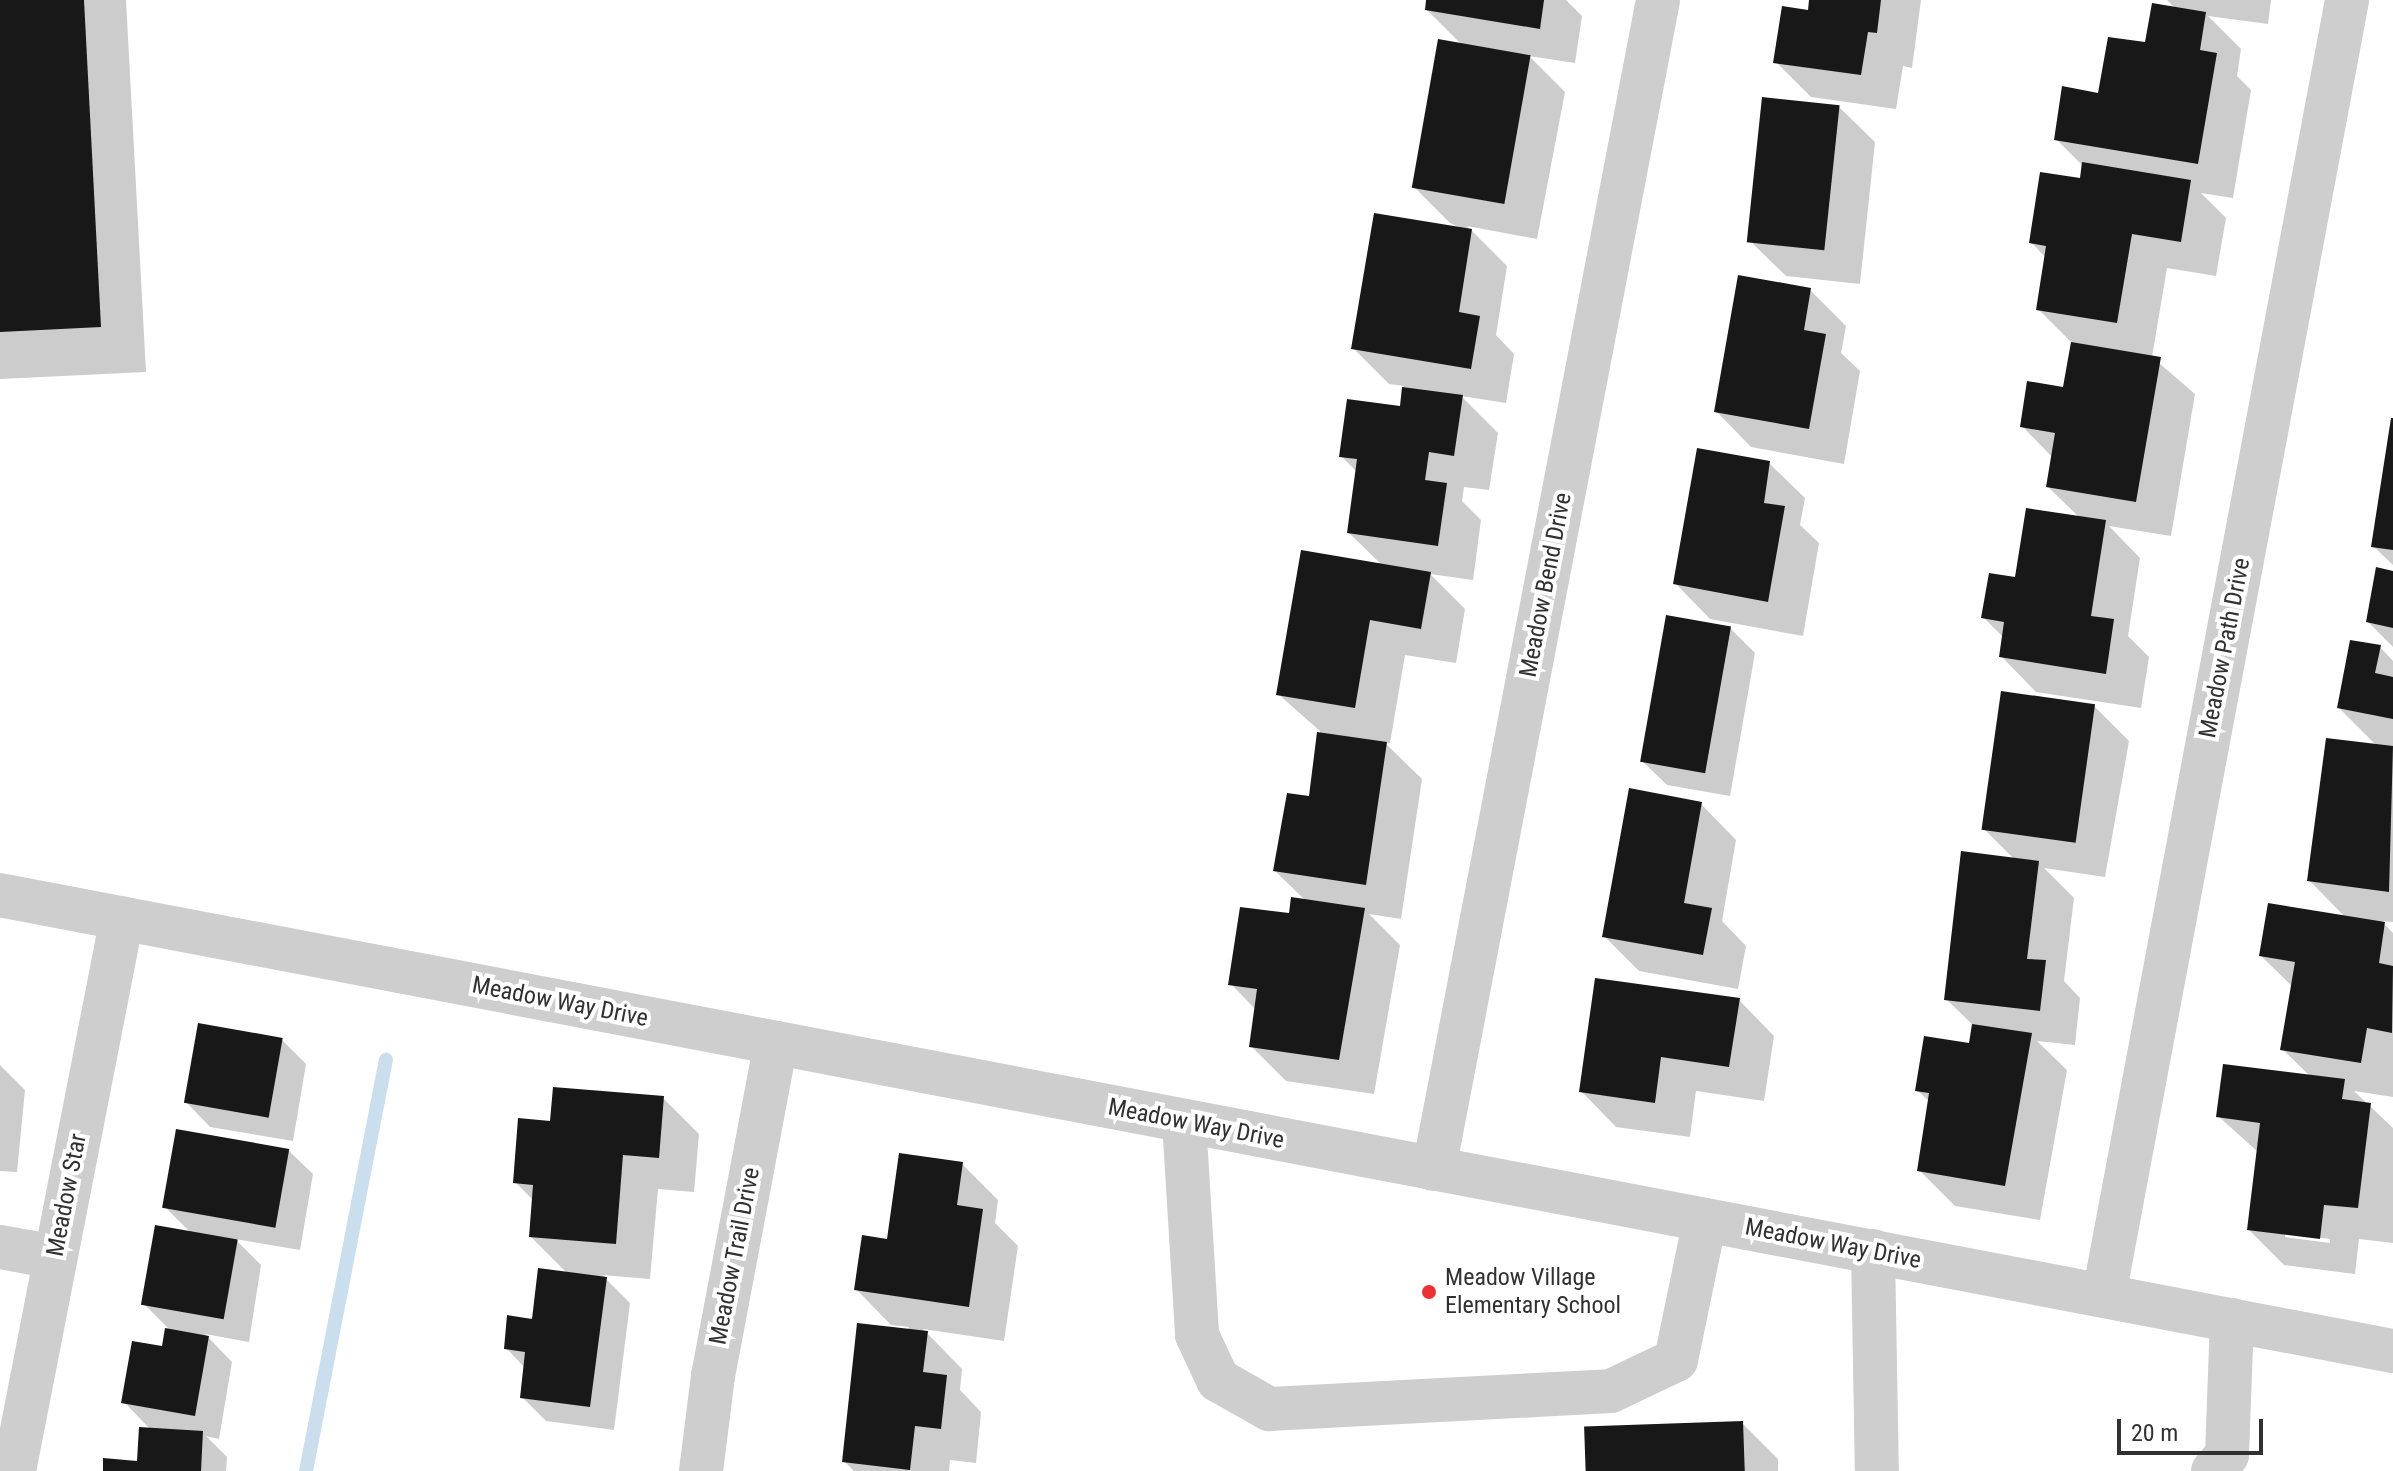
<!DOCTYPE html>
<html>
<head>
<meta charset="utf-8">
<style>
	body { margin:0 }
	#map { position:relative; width:2393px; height:1471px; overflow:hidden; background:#fff; font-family:"Roboto Condensed",sans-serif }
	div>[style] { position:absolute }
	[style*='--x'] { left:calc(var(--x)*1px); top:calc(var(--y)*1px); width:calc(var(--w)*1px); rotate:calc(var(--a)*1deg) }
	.shadow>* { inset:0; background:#0003 }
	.stream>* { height:14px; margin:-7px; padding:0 7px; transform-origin:7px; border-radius:7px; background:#cbdeee }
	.building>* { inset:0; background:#181818; transform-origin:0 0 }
	.minor>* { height:44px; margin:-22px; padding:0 22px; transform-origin:22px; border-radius:22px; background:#cecece }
	.dots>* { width:22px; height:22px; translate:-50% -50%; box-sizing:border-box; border:4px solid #fff; border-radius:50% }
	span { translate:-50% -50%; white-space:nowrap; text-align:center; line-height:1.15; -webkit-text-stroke:8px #fff; paint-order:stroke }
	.street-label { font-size:24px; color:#313131 }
	.poi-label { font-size:24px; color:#313131 }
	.left { translate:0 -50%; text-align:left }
	.scale { position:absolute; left:2117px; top:1419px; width:146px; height:36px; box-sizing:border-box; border:4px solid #313131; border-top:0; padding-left:10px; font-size:24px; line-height:28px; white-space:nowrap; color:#313131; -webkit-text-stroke:6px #fff; paint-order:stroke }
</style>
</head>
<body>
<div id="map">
	<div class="shadow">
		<div style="clip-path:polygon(0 0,126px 0,146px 372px,0 379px)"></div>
		<div style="clip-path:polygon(1428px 0,1566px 0,1582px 16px,1575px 63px,1529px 56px,1565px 92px,1537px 239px,1467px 226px,1507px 266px,1496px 335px,1514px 354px,1506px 403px,1461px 396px,1498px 433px,1489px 490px,1464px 487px,1462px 501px,1481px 520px,1473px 580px,1430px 574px,1465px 609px,1456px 663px,1405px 655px,1390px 743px,1384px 742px,1422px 779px,1401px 919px,1369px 914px,1400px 945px,1374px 1094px,1286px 1081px,1251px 1046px,1256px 1010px,1231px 984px,1306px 901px,1275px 871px,1310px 798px,1320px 731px,1278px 694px,1383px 566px,1349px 533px,1357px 472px,1341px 456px,1402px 409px,1404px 386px,1389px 384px,1353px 348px,1463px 229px,1450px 223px,1414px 187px,1462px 45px,1427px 10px)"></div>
		<div style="clip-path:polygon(1811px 0,1921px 0,1912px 68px,1903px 66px,1896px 109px,1811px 97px,1776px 62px,1809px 12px)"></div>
		<div style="clip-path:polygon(2167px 0,2271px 0,2268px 24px,2208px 16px,2241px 49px,2237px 76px,2251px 90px,2233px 198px,2201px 193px,2226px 218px,2216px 276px,2167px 268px,2152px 357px,2195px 394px,2171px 536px,2109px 526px,2140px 558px,2128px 636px,2149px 657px,2141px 708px,2036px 692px,2001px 656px,2004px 638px,1984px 618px,2080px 518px,2048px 487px,2053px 458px,2022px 426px,2065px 389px,2072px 343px,2038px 309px,2046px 258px,2031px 242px,2082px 181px,2084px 167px,2056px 139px,2147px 45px,2176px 9px)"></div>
		<div style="clip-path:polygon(1839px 107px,1875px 142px,1860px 284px,1786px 276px,1750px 241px)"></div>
		<div style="clip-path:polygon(1810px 290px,1846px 326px,1841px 353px,1860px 371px,1844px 464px,1751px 447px,1716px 411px)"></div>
		<div style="clip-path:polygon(2393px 420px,2393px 565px,2373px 546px)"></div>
		<div style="clip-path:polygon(1769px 463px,1805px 498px,1800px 525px,1819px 543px,1803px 636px,1710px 619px,1675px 583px)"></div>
		<div style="clip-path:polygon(2393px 573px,2393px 647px,2368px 622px)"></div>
		<div style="clip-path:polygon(1730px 628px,1755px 653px,1730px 796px,1667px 785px,1642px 761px)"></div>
		<div style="clip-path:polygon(evenodd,2380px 647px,2393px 661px,2393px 922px,2381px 921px,2393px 933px,2393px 1097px,2354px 1091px,2393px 1128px,2393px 1243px,2359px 1239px,2355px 1274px,2284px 1265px,2249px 1230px,2258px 1152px,2218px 1116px,2310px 1076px,2282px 1049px,2293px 987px,2261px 956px,2346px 918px,2309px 880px,2378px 747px,2339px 708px,2380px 647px,2285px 1233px,2330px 1239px,2330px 1243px,2285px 1237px,2285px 1233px)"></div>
		<div style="clip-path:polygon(2094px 706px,2129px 741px,2105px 877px,2044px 868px,2074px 898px,2064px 981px,2080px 998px,2075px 1045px,2037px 1041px,2067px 1070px,2040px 1220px,1955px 1206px,1919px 1170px,1930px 1102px,1917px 1090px,1971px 1046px,1974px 1026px,1946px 999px,2015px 860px,1984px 829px)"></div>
		<div style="clip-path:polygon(1701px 804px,1736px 840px,1722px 921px,1746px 946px,1738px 989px,1639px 971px,1604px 936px)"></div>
		<div style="clip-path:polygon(1739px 1000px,1774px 1036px,1764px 1101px,1696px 1091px,1690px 1137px,1616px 1127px,1581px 1091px)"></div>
		<div style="clip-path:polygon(282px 1040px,306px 1064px,293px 1141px,210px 1127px,186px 1102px)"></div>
		<div style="clip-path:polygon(0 1065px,25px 1090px,17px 1172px,0 1171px)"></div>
		<div style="clip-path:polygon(663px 1098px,699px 1134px,694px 1192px,658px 1189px,650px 1279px,602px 1275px,630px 1303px,614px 1430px,546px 1421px,522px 1397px,525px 1368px,506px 1348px,568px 1274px,531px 1237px,534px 1201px,515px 1182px,552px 1123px)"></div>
		<div style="clip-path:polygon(288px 1150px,313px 1174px,300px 1250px,235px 1239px,261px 1265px,249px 1342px,205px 1334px,232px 1362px,219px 1439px,206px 1436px,227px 1457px,226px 1471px,105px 1471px,138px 1463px,151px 1430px,124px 1402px,172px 1332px,144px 1304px,191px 1233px,165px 1207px)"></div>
		<div style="clip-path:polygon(962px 1164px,998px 1200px,995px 1223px,1018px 1246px,1004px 1341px,923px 1329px,962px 1369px,960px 1390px,981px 1412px,976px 1463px,950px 1460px,949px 1471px,854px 1471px,844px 1461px,909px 1327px,891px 1325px,856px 1289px,889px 1241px)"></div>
		<div style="clip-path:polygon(1742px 1423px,1778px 1459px,1778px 1471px,1587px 1471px)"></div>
	</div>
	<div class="stream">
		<div style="--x:306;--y:1471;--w:419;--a:-79"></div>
	</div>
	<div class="building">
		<div style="clip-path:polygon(0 0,84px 0,101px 327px,0 332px)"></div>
		<div style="clip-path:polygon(1426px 0,1544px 0,1540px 29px,1425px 10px)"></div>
		<div style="clip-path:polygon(1809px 0,1881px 0,1877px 33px,1868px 32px,1861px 75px,1773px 63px,1782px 6px,1808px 10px)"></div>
		<div style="clip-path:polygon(2152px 3px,2206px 12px,2200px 50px,2217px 53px,2198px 164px,2054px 140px,2062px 86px,2098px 93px,2108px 37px,2145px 42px)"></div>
		<div style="left:1438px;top:39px;width:94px;height:151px;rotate:10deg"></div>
		<div style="left:1762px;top:97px;width:78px;height:146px;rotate:6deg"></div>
		<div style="clip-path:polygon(2082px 162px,2191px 180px,2181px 242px,2132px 234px,2117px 323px,2036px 310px,2046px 246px,2029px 243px,2040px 172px,2080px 178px)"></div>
		<div style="clip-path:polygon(1374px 213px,1472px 229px,1459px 312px,1480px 316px,1471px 369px,1351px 349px)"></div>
		<div style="clip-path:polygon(1738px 275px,1811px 288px,1804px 330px,1826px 334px,1809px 429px,1714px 412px)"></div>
		<div style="clip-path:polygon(2071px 342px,2161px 357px,2136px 502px,2046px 487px,2055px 433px,2020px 427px,2027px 381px,2063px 387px)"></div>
		<div style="clip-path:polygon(1402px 387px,1463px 395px,1454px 456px,1429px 452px,1425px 480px,1447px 483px,1438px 546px,1347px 533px,1357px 459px,1339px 457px,1347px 399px,1400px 406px)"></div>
		<div style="clip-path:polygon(2391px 418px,2393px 418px,2393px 550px,2371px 547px)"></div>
		<div style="clip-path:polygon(1697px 448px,1770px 461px,1764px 503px,1785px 506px,1768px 602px,1673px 584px)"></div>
		<div style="clip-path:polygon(2026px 508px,2106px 520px,2091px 616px,2114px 619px,2106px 674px,1999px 657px,2004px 622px,1981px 618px,1989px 573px,2015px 577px)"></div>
		<div style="clip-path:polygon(1301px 550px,1431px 572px,1421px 629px,1370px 620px,1355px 708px,1276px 695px)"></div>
		<div style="clip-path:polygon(2376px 567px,2393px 571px,2393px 628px,2366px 622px)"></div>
		<div style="left:1666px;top:615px;width:66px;height:149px;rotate:10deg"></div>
		<div style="clip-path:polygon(2350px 640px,2381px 645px,2375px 673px,2393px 677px,2393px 719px,2337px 708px)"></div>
		<div style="left:2001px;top:691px;width:95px;height:140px;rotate:8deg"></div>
		<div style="clip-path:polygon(1317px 732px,1387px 742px,1366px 885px,1273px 871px,1287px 793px,1309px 796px)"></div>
		<div style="clip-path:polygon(2326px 738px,2393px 746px,2389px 892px,2307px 881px)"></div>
		<div style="clip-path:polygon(1629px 788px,1702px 802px,1684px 903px,1712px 908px,1703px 955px,1602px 937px)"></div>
		<div style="clip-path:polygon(1961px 851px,2039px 861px,2027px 959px,2046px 960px,2040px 1011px,1944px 1000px)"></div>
		<div style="clip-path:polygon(1291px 897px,1365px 908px,1339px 1060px,1249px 1047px,1257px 989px,1228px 985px,1240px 907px,1289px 913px)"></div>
		<div style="clip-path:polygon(2268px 903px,2385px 922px,2379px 963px,2393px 966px,2392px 1033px,2367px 1028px,2361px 1063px,2280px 1050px,2295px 962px,2259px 956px)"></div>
		<div style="clip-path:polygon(1595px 978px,1740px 998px,1729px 1067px,1661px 1057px,1655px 1103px,1579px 1092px)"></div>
		<div style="left:198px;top:1023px;width:86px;height:81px;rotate:10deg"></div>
		<div style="clip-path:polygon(1972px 1024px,2032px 1033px,2005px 1186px,1917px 1171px,1929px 1093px,1915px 1091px,1924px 1036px,1969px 1043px)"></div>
		<div style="clip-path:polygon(2223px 1064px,2345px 1079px,2342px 1099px,2371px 1103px,2358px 1208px,2324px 1205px,2320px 1239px,2247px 1230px,2260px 1123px,2216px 1117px)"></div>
		<div style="clip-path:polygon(553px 1087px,664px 1096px,659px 1158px,623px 1155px,616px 1244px,529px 1237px,533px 1185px,513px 1183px,518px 1118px,550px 1121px)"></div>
		<div style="left:176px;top:1129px;width:115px;height:80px;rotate:10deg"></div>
		<div style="clip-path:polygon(899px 1153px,963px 1162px,957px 1205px,983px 1209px,969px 1307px,854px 1290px,862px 1235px,887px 1239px)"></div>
		<div style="left:155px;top:1225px;width:84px;height:81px;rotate:10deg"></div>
		<div style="clip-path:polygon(538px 1268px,607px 1277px,590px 1407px,520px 1398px,525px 1352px,504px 1349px,507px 1315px,532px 1319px)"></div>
		<div style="clip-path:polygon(857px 1323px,928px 1331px,923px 1372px,947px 1375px,941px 1429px,915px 1426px,910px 1470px,842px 1462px)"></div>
		<div style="clip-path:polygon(165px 1328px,209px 1336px,195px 1416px,121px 1403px,132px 1341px,162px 1346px)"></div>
		<div style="left:1743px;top:1421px;width:50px;height:159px;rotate:88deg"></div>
		<div style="clip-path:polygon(139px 1427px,203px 1431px,201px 1471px,103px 1471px,103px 1458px,137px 1461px)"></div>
	</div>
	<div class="minor">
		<div style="--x:0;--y:895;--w:2436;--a:10.79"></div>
		<div style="--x:1184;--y:1121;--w:214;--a:86.5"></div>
		<div style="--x:1197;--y:1335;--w:50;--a:65"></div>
		<div style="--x:1218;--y:1380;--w:59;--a:29.6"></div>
		<div style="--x:1269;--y:1409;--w:342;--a:-3"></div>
		<div style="--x:1611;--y:1391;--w:72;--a:-25.5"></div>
		<div style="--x:1676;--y:1360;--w:143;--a:-78.3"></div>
		<div style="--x:1434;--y:1169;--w:1190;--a:-79.15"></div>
		<div style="--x:0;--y:1247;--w:56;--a:10.3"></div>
		<div style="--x:1873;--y:1251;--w:220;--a:89"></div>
		<div style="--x:2104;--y:1295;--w:1318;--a:-79.37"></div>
		<div style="--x:14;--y:1471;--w:563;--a:-78.95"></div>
		<div style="--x:701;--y:1471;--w:96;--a:-82.8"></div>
		<div style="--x:713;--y:1376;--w:339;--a:-79.3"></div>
		<div style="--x:2213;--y:1471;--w:21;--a:-49"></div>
		<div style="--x:2227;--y:1455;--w:135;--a:-87.9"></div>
	</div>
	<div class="dots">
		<div style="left:1429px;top:1292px;background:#ea3231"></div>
	</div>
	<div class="street-label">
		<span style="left:1546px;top:585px;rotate:-79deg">Meadow Bend Drive</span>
		<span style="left:2225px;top:648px;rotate:-79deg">Meadow Path Drive</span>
		<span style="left:560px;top:1002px;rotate:11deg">Meadow Way Drive</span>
		<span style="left:1196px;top:1124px;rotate:11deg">Meadow Way Drive</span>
		<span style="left:67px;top:1195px;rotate:-79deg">Meadow Star</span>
		<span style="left:1833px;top:1244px;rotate:11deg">Meadow Way Drive</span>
		<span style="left:735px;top:1256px;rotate:-79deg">Meadow Trail Drive</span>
	</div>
	<div class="poi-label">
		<span class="left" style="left:1445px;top:1292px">Meadow Village<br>Elementary School</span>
	</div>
	<div class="scale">20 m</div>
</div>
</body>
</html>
